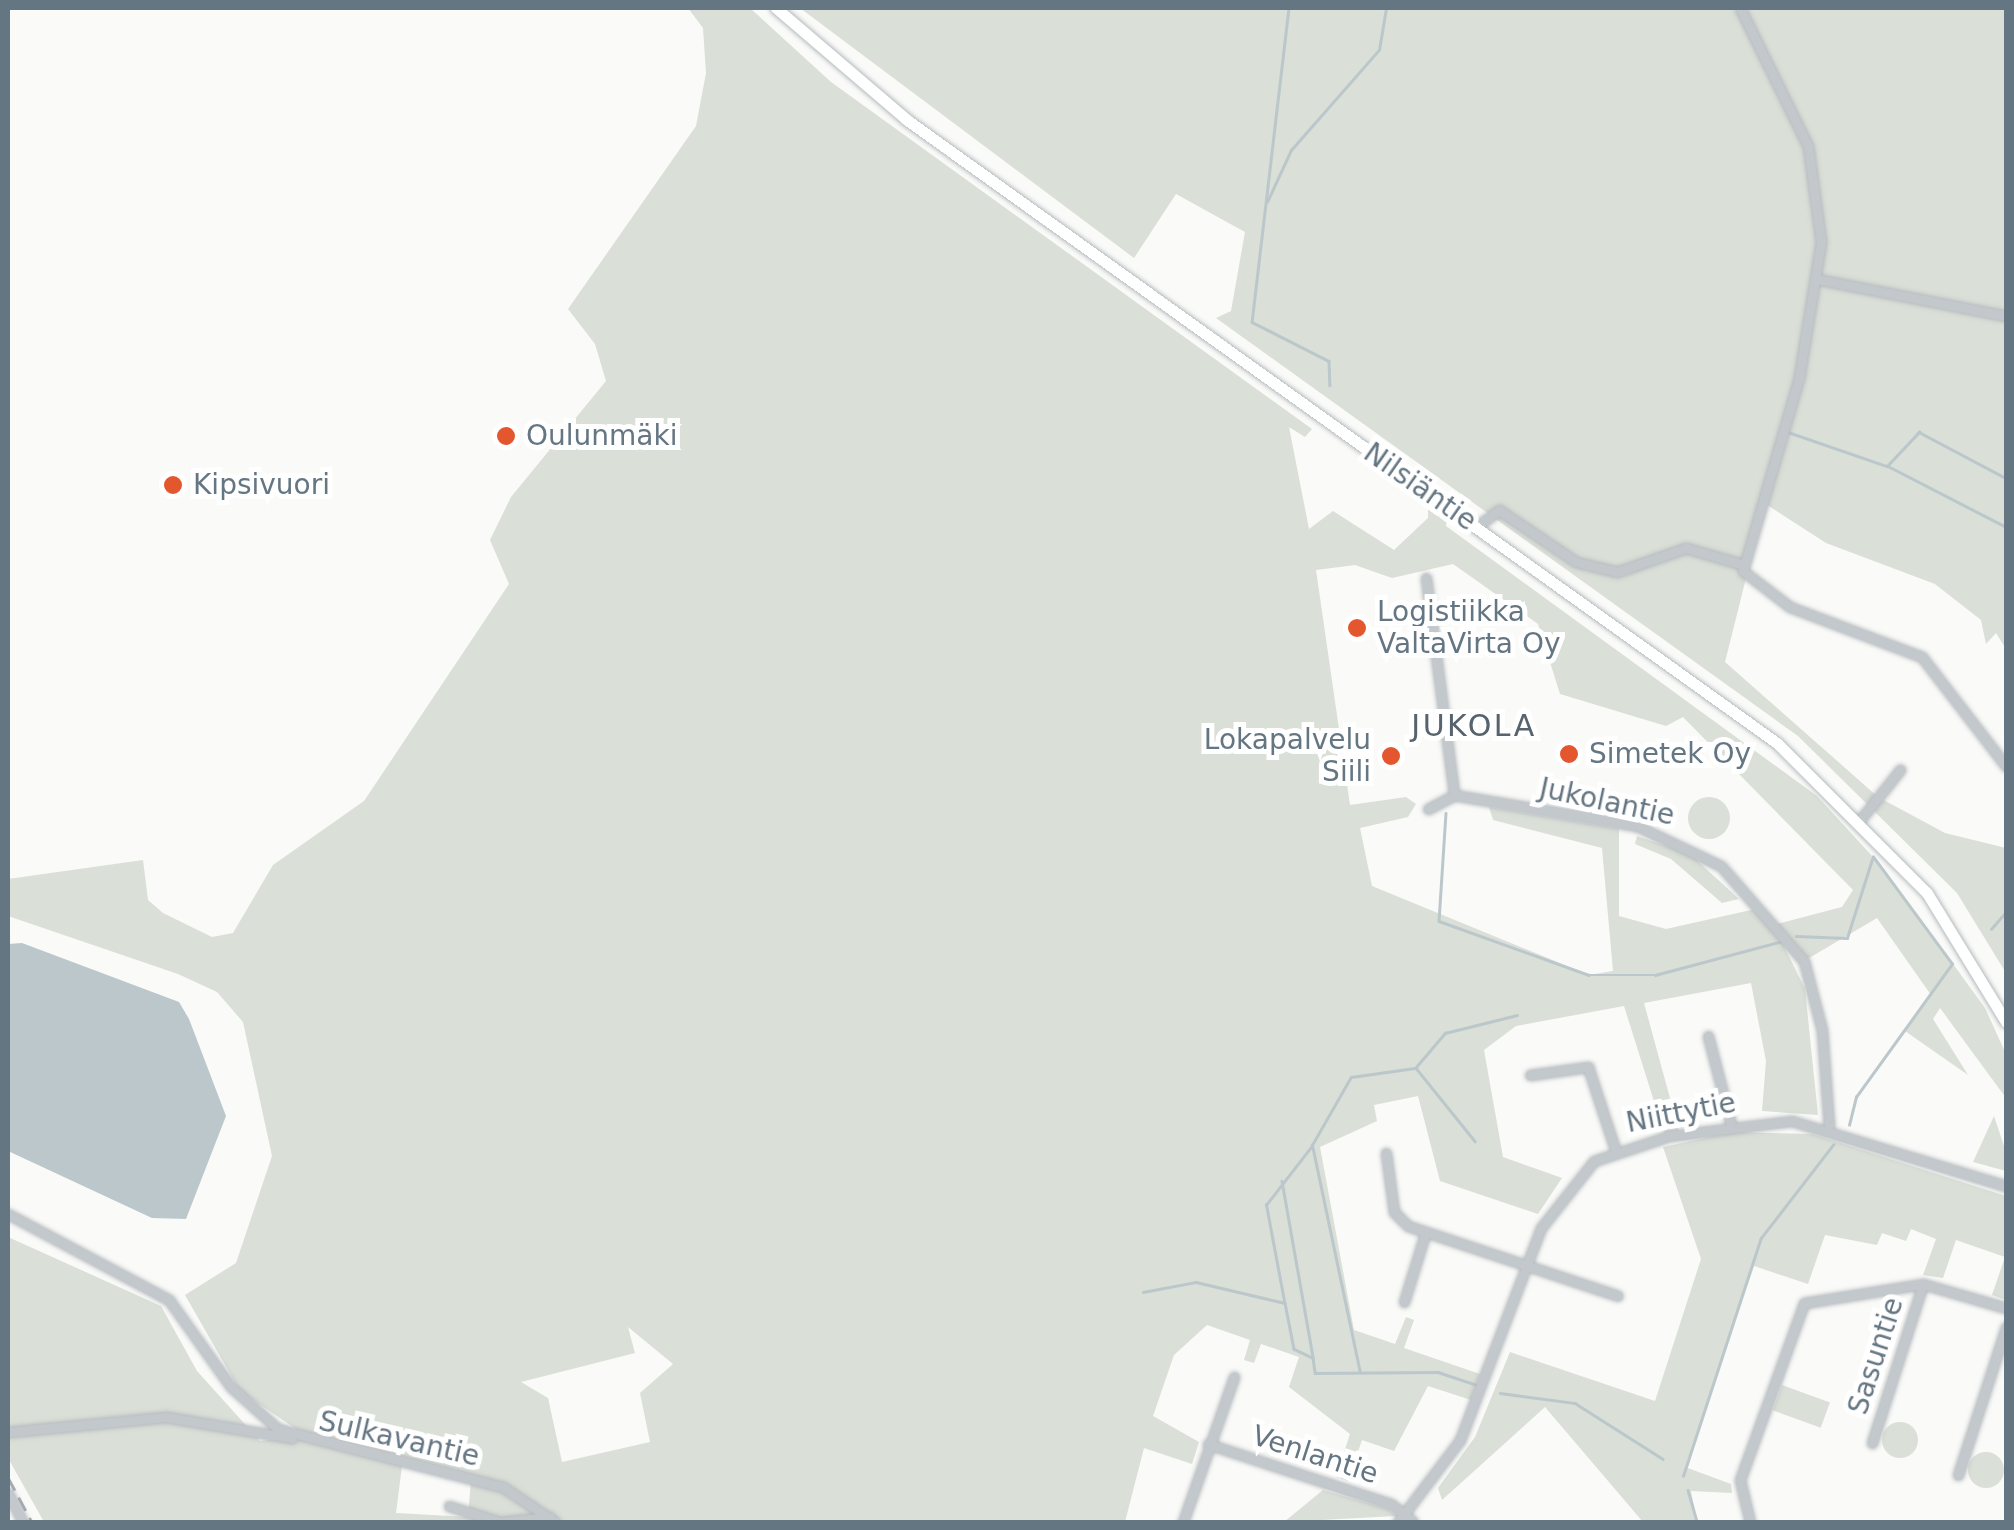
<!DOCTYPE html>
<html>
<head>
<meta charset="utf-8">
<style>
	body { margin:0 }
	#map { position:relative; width:2014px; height:1530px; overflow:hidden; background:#fafaf8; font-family:"DejaVu Sans",sans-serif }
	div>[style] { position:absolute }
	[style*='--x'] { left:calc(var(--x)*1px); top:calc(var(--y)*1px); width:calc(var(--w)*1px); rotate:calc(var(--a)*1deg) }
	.green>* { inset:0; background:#dadfd7; transform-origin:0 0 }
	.round { border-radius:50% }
	.water>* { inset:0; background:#bbc7cb }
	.stream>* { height:2.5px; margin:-1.25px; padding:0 1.25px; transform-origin:1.25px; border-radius:1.25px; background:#bbc7cb }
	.roads { filter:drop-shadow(0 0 2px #b5babe) drop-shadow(0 0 2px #b5babe) }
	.minor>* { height:9px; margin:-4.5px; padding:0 4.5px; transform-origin:4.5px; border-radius:4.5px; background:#c3c8cc }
	.major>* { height:11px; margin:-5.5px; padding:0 5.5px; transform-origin:5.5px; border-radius:5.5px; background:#fff }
	.rail>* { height:2.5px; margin-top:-1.25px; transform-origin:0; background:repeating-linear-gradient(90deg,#a2aab0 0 15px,transparent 0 23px) }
	.dots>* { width:28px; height:28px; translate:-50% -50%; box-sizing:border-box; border:5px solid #fff; border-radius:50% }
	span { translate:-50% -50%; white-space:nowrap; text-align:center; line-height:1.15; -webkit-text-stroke:10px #fff; paint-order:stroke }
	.poi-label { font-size:28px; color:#657683 }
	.left { translate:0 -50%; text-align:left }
	.right { translate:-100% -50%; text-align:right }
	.street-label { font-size:28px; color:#657683 }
	.neighbourhood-label { font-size:30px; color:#57646e; letter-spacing:2.5px }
	.frame { position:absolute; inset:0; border:10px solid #657683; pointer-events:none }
</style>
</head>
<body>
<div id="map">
	<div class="green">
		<div style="clip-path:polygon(evenodd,688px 8px,750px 8px,831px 82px,1312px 429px,1305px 437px,1289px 427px,1309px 529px,1333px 511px,1394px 550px,1428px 518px,1428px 493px,1448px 507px,1446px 526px,1817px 796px,1884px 869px,1985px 1008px,2006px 1054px,2006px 1098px,1940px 1008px,1933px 1019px,1968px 1075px,1905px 1031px,1931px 995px,1877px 918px,1804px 961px,1789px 938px,1782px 942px,1805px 989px,1818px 1115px,1762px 1111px,1766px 1061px,1751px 983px,1644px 1003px,1679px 1131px,1664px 1133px,1624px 1006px,1516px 1026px,1484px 1050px,1503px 1157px,1562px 1178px,1538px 1214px,1440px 1181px,1418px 1096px,1374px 1105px,1377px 1121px,1320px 1147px,1354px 1330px,1395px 1344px,1406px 1317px,1414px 1320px,1404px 1348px,1480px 1374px,1471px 1400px,1428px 1386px,1394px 1451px,1362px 1440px,1348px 1481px,1336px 1477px,1350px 1434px,1289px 1387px,1299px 1357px,1261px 1344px,1254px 1363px,1244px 1360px,1250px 1340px,1207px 1325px,1174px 1355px,1153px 1416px,1199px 1442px,1192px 1464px,1144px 1448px,1125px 1522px,44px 1522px,8px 1458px,8px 1237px,161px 1306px,197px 1371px,260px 1441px,305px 1435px,240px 1391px,185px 1295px,236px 1263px,272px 1156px,243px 1022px,217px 992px,178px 974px,8px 916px,8px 879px,143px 860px,148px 900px,163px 913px,212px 937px,233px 933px,273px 865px,364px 801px,509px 584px,490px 540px,511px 497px,606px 381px,595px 344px,568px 309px,696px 126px,706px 73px,703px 28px,688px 8px,1453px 564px,1538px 624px,1560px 694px,1666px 726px,1683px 717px,1853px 890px,1842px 907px,1777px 924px,1760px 908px,1666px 929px,1619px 916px,1619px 829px,1489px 807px,1493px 820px,1602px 848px,1613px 971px,1589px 975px,1372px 886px,1360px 828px,1408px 817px,1416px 804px,1406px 797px,1350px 805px,1316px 570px,1355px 565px,1392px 578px,1453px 564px,688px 8px,628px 1327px,673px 1364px,640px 1393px,650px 1442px,562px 1462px,548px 1398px,521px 1382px,635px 1353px,628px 1327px,688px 8px,402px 1466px,471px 1480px,468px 1517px,396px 1513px,402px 1466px)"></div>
		<div style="clip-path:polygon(800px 8px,2006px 8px,2006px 649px,1996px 633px,1986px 644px,1981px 620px,1935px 584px,1826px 543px,1764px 503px,1802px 355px,1725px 662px,1878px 797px,1945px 833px,2006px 848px,2006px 973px,1957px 893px,1798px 736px,1216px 318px,1231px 311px,1245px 232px,1176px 194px,1134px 258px)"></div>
		<div class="round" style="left:1688px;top:797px;width:42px;height:42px"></div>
		<div style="clip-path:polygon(1637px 836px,1690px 854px,1739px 899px,1722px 903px,1671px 859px,1635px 844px)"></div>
		<div style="clip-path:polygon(1994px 1116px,2006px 1152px,2006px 1171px,1973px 1162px)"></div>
		<div style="clip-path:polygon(1733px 1132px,1812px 1134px,2006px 1196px,2006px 1300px,1992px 1295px,2005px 1257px,1956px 1240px,1943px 1278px,1923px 1275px,1936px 1239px,1911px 1229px,1906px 1241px,1882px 1233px,1877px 1245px,1825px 1235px,1808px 1284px,1754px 1266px,1685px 1467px,1731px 1484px,1732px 1493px,1691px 1491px,1697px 1522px,1643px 1522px,1545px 1407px,1442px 1500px,1438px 1488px,1475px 1437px,1510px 1352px,1655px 1401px,1701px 1259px,1663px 1147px)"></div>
		<div style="left:1782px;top:1385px;width:51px;height:27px;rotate:20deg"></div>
		<div class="round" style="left:1882px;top:1422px;width:36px;height:36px"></div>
		<div class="round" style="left:1968px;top:1452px;width:36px;height:36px"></div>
		<div style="clip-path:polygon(1323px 1490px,1388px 1509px,1396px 1516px,1284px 1522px)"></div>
	</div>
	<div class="water">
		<div style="clip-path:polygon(22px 943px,179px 1002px,189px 1019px,226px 1116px,186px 1219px,152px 1218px,8px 1151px,8px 944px)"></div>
	</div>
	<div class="stream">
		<div style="--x:1289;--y:8;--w:316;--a:96.7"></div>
		<div style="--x:1252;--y:322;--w:86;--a:26.9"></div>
		<div style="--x:1329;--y:361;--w:24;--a:88"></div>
		<div style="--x:1267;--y:202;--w:57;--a:-65.2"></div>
		<div style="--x:1291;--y:150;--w:133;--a:-48.7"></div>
		<div style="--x:1379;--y:50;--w:43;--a:-80.5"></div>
		<div style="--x:1788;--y:432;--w:105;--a:19"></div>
		<div style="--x:1887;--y:466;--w:47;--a:-46.7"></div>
		<div style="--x:1919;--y:432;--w:98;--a:27.9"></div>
		<div style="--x:1888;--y:466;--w:133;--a:27.3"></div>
		<div style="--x:1446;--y:813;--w:108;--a:93.7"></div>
		<div style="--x:1439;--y:921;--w:159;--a:19.8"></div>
		<div style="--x:1589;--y:975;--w:66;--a:0"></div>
		<div style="--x:1655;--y:975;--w:132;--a:-14.9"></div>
		<div style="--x:1991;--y:929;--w:23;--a:-49"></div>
		<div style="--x:1796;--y:936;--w:51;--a:2.2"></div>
		<div style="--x:1847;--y:938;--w:83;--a:-72.4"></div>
		<div style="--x:1416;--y:1067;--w:45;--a:-49.5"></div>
		<div style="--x:1445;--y:1033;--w:74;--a:-14"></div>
		<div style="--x:1849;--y:1125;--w:29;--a:-76"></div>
		<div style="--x:1856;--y:1097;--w:164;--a:-54.2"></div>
		<div style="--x:1952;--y:964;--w:133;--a:-126.4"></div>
		<div style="--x:1282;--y:1181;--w:179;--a:80"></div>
		<div style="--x:1143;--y:1292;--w:54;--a:-10.7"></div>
		<div style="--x:1196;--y:1282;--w:91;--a:13.3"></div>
		<div style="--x:1285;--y:1303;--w:47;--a:78.9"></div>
		<div style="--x:1294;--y:1349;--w:21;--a:25"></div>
		<div style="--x:1313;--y:1358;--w:15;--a:82"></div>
		<div style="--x:1315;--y:1373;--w:123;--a:-0.5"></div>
		<div style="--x:1438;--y:1372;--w:41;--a:18.4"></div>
		<div style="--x:1284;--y:1301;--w:98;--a:-100.6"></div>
		<div style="--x:1266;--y:1205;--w:73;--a:-52.2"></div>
		<div style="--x:1360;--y:1373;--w:233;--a:-101.9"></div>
		<div style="--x:1312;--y:1145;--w:78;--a:-60.2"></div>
		<div style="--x:1351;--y:1077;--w:66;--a:-7.9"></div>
		<div style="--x:1416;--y:1068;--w:94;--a:51.1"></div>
		<div style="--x:1500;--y:1393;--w:76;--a:7.6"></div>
		<div style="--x:1575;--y:1403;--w:104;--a:32.5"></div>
		<div style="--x:1683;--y:1476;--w:250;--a:-71.9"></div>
		<div style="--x:1761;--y:1238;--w:118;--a:-52.3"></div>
		<div style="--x:1688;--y:1490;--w:33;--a:74"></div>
	</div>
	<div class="roads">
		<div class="minor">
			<div style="--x:1740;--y:8;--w:154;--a:63.8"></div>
			<div style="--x:1808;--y:146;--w:97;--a:82.3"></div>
			<div style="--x:1821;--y:242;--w:138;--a:99.2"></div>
			<div style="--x:1799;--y:378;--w:201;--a:106.2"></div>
			<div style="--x:1743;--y:571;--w:59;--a:37.5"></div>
			<div style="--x:1790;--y:607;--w:141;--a:20.7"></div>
			<div style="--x:1922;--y:657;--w:138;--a:52.4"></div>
			<div style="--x:1816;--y:279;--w:194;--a:11"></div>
			<div style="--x:1476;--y:527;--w:29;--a:-36"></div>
			<div style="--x:1499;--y:510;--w:93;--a:34"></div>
			<div style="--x:1576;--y:562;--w:42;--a:13.7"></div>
			<div style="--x:1617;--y:572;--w:73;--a:-19.2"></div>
			<div style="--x:1686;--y:548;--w:57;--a:16.2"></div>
			<div style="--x:1426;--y:578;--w:219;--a:82.6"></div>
			<div style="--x:1428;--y:809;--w:30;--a:-28"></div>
			<div style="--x:1454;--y:795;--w:186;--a:9.6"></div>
			<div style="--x:1637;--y:826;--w:93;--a:25.5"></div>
			<div style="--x:1721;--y:866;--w:126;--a:48.9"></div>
			<div style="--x:1804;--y:961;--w:71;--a:75.4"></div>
			<div style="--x:1822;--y:1030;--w:96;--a:85.8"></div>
			<div style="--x:1861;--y:819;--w:63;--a:-51.5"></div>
			<div style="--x:1708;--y:1036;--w:91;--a:75.4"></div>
			<div style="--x:1530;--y:1075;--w:59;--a:-7.9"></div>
			<div style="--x:1588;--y:1067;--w:86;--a:71.8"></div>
			<div style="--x:1386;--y:1153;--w:60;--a:82.3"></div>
			<div style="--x:1394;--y:1212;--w:20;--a:45"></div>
			<div style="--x:1408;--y:1226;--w:221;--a:18.4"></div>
			<div style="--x:8;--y:1214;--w:183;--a:28.1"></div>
			<div style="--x:169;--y:1300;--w:107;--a:54.5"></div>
			<div style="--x:231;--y:1387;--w:63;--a:41.8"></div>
			<div style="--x:278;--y:1429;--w:232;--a:14.5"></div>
			<div style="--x:503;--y:1487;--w:63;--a:33.9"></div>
			<div style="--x:1404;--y:1302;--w:71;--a:-72.8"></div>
			<div style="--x:8;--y:1432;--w:159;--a:-5.4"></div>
			<div style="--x:166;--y:1417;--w:128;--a:9.5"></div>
			<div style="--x:1872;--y:1443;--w:167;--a:-72.2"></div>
			<div style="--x:1208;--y:1444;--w:193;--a:18.2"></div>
			<div style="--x:1391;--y:1504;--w:28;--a:39"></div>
			<div style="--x:1958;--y:1475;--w:156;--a:-72"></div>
			<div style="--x:8;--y:1493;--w:33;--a:63"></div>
			<div style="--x:449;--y:1506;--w:52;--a:17.7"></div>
			<div style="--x:501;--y:1522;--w:49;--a:-5.8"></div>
			<div style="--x:1183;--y:1522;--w:154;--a:-70.6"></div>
			<div style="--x:1398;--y:1522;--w:103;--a:-52.9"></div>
			<div style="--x:1460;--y:1440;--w:227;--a:-69.1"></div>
			<div style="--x:1541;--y:1228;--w:85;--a:-51.7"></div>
			<div style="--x:1594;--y:1161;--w:79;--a:-18.4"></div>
			<div style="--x:1669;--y:1136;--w:124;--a:-7"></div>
			<div style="--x:1792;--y:1121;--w:224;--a:16.9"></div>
			<div style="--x:1750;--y:1522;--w:43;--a:-103.4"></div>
			<div style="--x:1740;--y:1480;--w:188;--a:-70.1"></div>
			<div style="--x:1804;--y:1303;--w:121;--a:-9.1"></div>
			<div style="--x:1923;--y:1284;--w:86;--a:16.1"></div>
		</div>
		<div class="major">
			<div style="--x:776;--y:8;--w:172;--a:40.5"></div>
			<div style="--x:907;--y:120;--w:1070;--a:35.61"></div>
			<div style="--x:1777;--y:743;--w:212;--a:45"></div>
			<div style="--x:1927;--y:893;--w:151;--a:58.5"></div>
		</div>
	</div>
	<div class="rail">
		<div style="--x:8;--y:1477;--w:51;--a:61.9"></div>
	</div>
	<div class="dots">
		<div style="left:506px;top:436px;background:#e4572e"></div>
		<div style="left:173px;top:485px;background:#e4572e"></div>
		<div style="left:1357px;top:628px;background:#e4572e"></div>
		<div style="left:1569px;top:754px;background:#e4572e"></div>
		<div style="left:1391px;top:756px;background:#e4572e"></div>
	</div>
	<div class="poi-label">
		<span class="left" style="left:526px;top:436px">Oulunmäki</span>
		<span class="left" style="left:193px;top:485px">Kipsivuori</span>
		<span class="left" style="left:1377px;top:628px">Logistiikka<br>ValtaVirta Oy</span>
		<span class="right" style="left:1371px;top:756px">Lokapalvelu<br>Siili</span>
		<span class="left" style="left:1589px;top:754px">Simetek Oy</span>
	</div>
	<div class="street-label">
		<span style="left:1420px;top:487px;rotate:35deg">Nilsiäntie</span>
		<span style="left:1607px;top:802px;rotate:12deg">Jukolantie</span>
		<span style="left:1681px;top:1113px;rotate:-11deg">Niittytie</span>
		<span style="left:1876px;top:1356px;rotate:-72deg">Sasuntie</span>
		<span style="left:399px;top:1439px;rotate:13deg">Sulkavantie</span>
		<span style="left:1315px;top:1455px;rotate:18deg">Venlantie</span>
	</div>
	<div class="neighbourhood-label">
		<span style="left:1474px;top:726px">JUKOLA</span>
	</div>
	<div class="frame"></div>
</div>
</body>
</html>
